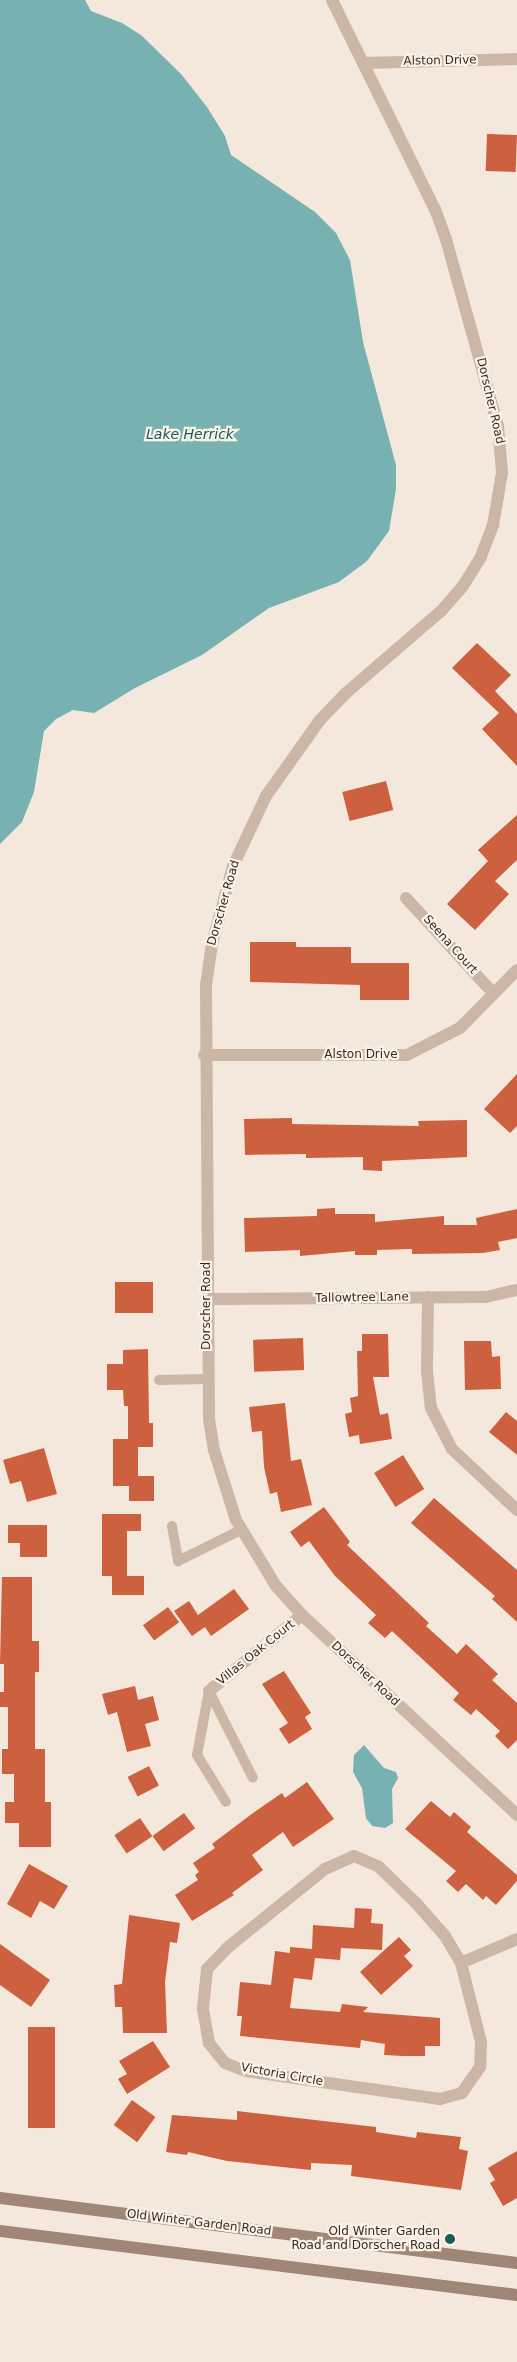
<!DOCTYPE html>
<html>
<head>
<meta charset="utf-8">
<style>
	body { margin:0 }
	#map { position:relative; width:517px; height:2362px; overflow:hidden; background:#f3e8db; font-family:"DejaVu Sans",sans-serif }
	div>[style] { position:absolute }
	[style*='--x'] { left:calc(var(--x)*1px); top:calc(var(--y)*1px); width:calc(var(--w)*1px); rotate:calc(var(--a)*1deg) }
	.water>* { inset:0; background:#78b1b2 }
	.building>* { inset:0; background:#cd603f; transform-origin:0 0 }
	.service>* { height:10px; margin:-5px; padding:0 5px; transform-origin:5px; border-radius:5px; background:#ccb7a6 }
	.minor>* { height:12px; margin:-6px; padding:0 6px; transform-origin:6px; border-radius:6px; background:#ccb7a6 }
	.tertiary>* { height:12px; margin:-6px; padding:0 6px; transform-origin:6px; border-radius:6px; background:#ccb7a6 }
	.secondary>* { height:12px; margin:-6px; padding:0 6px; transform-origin:6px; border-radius:6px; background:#a08677 }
	.dots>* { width:14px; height:14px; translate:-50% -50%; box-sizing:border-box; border:2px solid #fbf2e8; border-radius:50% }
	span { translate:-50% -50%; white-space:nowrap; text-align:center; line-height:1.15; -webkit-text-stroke:4.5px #fbf2e8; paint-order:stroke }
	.street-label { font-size:12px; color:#382c27 }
	.poi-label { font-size:12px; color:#382c27 }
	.right { translate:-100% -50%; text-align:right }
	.water-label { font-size:14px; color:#1a595c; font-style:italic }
</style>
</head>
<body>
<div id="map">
	<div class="water">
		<div style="clip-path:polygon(0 0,85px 0,91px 11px,122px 23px,141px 35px,181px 74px,207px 107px,225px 136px,231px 155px,315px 212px,336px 233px,350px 260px,363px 342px,396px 465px,396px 489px,389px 531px,367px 561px,339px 582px,269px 608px,202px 655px,135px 688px,94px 713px,73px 710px,56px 719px,44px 731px,34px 792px,22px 822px,0 844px)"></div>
		<div style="clip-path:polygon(364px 1745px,384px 1768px,396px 1772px,398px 1778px,392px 1789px,393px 1823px,385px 1828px,372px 1826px,366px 1818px,362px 1788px,353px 1772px,354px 1755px)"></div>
	</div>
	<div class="building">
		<div style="left:487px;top:134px;width:30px;height:37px;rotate:2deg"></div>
		<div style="clip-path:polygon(477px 643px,511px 675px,495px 691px,517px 714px,517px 766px,482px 729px,499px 713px,452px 668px)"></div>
		<div style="left:386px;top:781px;width:30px;height:45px;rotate:76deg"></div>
		<div style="clip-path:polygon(517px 815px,517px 860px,495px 881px,509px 894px,475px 930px,447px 904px,488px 861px,478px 850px)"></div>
		<div style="clip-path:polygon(250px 942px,296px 942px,296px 947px,351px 947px,351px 963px,409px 963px,409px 1000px,360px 1000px,360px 985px,250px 982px)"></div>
		<div style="clip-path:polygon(517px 1074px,517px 1126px,510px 1133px,484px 1109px)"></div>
		<div style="clip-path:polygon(292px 1118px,292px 1124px,419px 1126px,418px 1121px,467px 1120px,467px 1157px,382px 1161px,382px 1171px,363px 1170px,363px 1157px,306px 1158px,306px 1154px,245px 1155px,244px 1119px)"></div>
		<div style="clip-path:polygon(335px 1208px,335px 1214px,375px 1214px,375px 1222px,444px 1216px,444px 1225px,477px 1225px,476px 1218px,517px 1209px,517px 1238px,498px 1242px,500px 1250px,483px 1253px,412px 1254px,412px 1249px,377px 1250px,377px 1255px,355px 1255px,355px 1251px,300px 1256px,300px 1250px,245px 1252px,244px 1218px,317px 1216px,317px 1209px)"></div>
		<div style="left:153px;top:1282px;width:31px;height:38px;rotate:90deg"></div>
		<div style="clip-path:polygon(362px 1334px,388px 1334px,389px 1377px,373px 1377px,380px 1415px,388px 1413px,392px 1439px,360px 1444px,359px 1435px,349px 1437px,345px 1414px,352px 1412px,350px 1398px,358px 1396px,357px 1351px,362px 1351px)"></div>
		<div style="left:303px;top:1338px;width:32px;height:50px;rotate:88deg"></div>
		<div style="clip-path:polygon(464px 1341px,491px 1341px,492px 1357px,500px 1356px,501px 1389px,465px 1390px)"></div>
		<div style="clip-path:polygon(148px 1349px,149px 1423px,153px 1423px,153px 1447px,138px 1447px,138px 1476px,154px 1476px,154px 1501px,129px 1501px,129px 1486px,113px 1486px,113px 1439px,128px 1439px,128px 1406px,124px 1406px,123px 1390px,107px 1390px,107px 1364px,123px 1364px,123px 1350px)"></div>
		<div style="clip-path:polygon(285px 1403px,291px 1461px,301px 1459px,312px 1505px,281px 1512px,277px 1492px,270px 1494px,264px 1467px,262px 1431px,252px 1432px,249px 1407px)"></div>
		<div style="clip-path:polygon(506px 1412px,517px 1421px,517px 1455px,489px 1432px)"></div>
		<div style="clip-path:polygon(44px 1448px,57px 1494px,27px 1502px,21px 1481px,10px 1484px,3px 1460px)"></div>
		<div style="left:403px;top:1455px;width:40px;height:34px;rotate:58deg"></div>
		<div style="clip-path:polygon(434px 1498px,517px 1570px,517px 1622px,492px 1599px,495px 1596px,411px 1523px)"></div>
		<div style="clip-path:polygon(324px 1507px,350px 1542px,347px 1545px,429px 1623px,426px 1626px,457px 1654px,466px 1644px,498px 1674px,492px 1680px,517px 1703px,517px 1740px,508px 1749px,495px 1736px,500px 1731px,476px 1709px,471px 1715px,453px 1700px,459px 1693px,392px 1631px,385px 1638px,368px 1623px,376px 1615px,335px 1576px,309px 1541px,301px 1547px,290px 1532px)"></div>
		<div style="clip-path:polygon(102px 1514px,141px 1514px,141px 1531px,127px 1531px,127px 1576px,144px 1576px,144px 1595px,112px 1595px,112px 1576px,102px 1576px)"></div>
		<div style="clip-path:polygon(8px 1525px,47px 1525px,47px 1557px,20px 1557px,20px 1543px,8px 1543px)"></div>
		<div style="clip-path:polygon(2px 1577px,32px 1577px,32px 1641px,39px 1641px,39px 1672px,35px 1672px,35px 1749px,45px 1749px,45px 1802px,51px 1802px,51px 1847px,19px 1847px,19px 1823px,5px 1823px,5px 1802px,14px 1802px,14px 1774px,2px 1774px,2px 1749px,8px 1749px,8px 1707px,0 1707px,0 1692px,4px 1692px,4px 1664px,0 1664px)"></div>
		<div style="clip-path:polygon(234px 1589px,249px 1609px,211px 1636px,205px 1627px,192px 1636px,174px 1611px,189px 1601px,198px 1615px)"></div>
		<div style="left:168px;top:1607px;width:19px;height:31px;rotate:54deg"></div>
		<div style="clip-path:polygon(284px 1671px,311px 1713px,305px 1717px,312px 1729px,289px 1744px,279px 1729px,288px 1723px,262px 1684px)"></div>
		<div style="clip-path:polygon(135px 1686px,138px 1700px,153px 1696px,159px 1720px,145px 1724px,151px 1746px,127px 1752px,117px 1712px,108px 1715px,102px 1694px)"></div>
		<div style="left:149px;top:1766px;width:22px;height:24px;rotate:63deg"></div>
		<div style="clip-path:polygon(307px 1782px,334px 1819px,293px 1847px,283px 1832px,252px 1855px,263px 1870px,232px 1893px,234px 1895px,192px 1921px,175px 1895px,198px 1880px,195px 1875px,199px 1872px,193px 1863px,215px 1848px,212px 1844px,253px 1813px,282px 1793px,285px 1798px)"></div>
		<div style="clip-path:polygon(431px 1801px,450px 1817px,454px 1812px,471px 1827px,467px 1832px,517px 1875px,517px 1881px,496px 1905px,486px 1896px,483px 1900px,466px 1884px,458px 1892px,446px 1881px,456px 1871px,405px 1829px)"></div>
		<div style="left:184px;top:1813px;width:19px;height:39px;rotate:54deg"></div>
		<div style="left:140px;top:1818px;width:22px;height:31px;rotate:56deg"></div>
		<div style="clip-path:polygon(29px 1864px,68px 1886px,54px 1909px,40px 1901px,31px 1918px,7px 1904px)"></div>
		<div style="clip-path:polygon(355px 1908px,372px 1909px,371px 1923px,383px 1924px,382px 1950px,341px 1948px,340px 1960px,315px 1958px,312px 1980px,294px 1978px,290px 2008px,340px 2012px,342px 2004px,368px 2007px,363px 2012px,440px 2018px,440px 2046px,425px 2046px,425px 2056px,403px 2056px,384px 2055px,385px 2044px,361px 2040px,360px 2048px,240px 2036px,242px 2016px,237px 2016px,240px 1982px,271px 1985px,275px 1951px,290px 1953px,290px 1947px,312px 1949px,313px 1925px,354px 1928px)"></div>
		<div style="clip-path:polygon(129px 1915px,180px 1923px,177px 1943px,170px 1942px,165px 1982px,167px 2033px,123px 2033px,122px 2007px,115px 2007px,114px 1985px,122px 1984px)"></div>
		<div style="clip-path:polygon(399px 1937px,411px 1950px,404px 1956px,413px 1966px,381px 1995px,360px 1972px)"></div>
		<div style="clip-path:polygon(0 1944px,50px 1980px,31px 2007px,0 1985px)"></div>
		<div style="left:28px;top:2027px;width:27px;height:101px"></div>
		<div style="clip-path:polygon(153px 2041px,170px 2067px,127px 2094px,118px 2079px,127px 2074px,119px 2061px)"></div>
		<div style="left:132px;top:2100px;width:29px;height:31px;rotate:36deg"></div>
		<div style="clip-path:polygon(237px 2111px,376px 2127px,376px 2132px,416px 2138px,417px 2132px,461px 2137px,459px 2149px,468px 2151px,461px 2190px,351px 2176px,352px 2165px,311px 2163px,311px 2170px,227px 2161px,188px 2152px,187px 2155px,166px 2152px,172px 2115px,237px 2120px)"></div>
		<div style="clip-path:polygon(517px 2151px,517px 2198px,503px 2206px,490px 2183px,495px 2180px,488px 2168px)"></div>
	</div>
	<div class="service">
		<div style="--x:159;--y:1380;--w:48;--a:-1.2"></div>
		<div style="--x:172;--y:1526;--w:36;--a:80"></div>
		<div style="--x:178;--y:1561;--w:70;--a:-26.2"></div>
		<div style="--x:209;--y:1691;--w:65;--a:100.6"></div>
		<div style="--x:197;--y:1755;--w:55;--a:58.3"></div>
		<div style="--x:209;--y:1691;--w:97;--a:63.2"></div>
	</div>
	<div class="minor">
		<div style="--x:363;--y:63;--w:154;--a:-1.5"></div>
		<div style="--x:406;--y:898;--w:129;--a:47.5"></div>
		<div style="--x:204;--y:1055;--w:203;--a:0"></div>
		<div style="--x:407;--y:1055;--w:59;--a:-27"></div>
		<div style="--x:460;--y:1028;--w:81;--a:-45.5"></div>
		<div style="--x:428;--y:1297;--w:74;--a:90.8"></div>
		<div style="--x:427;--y:1371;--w:37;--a:84"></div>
		<div style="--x:431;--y:1408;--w:46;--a:62.9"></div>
		<div style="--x:452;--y:1449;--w:89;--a:43.2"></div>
		<div style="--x:207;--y:1299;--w:279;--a:-0.4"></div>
		<div style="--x:486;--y:1297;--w:32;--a:-13"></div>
		<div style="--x:209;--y:1691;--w:120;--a:-39.3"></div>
		<div style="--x:354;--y:1856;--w:26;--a:23"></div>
		<div style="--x:378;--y:1866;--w:53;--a:44.2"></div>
		<div style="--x:416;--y:1903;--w:44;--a:48.7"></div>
		<div style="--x:445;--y:1936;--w:31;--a:59"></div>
		<div style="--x:461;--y:1963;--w:81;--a:75.8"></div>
		<div style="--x:481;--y:2042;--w:25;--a:92"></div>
		<div style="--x:480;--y:2067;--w:32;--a:125"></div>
		<div style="--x:462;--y:2093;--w:23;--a:165"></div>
		<div style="--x:440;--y:2099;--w:196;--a:-171.8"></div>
		<div style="--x:246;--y:2071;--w:22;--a:-159"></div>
		<div style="--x:225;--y:2063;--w:26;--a:-129"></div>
		<div style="--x:209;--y:2043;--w:36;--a:-100"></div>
		<div style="--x:203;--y:2008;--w:39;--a:-84"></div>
		<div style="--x:207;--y:1969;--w:29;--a:-46"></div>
		<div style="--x:227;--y:1948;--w:126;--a:-38.9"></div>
		<div style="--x:325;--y:1869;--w:32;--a:-24"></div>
		<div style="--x:461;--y:1963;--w:61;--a:-23.2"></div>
	</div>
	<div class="tertiary">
		<div style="--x:332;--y:0;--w:233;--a:63.8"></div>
		<div style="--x:435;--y:209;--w:32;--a:70"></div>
		<div style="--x:446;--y:239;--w:194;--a:74.5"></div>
		<div style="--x:498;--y:426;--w:47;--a:85.1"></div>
		<div style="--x:502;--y:473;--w:53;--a:99.8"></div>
		<div style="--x:493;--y:525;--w:34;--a:111"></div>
		<div style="--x:481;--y:557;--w:34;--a:122"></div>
		<div style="--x:463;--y:586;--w:33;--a:131"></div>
		<div style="--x:441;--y:611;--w:125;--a:139.2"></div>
		<div style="--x:346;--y:693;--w:37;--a:134"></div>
		<div style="--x:320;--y:720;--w:93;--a:125.4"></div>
		<div style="--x:266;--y:796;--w:77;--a:115.2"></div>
		<div style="--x:233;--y:866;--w:81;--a:105.1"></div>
		<div style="--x:212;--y:944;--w:41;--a:98.3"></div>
		<div style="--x:206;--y:985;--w:434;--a:89.6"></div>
		<div style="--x:209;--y:1419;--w:31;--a:81"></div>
		<div style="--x:214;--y:1450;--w:73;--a:72.6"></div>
		<div style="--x:236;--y:1520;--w:77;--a:58.8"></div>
		<div style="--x:276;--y:1586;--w:39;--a:48"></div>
		<div style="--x:302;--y:1615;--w:294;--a:42.9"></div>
	</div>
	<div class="secondary">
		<div style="--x:0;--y:2198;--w:521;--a:7.17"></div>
		<div style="--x:0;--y:2231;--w:521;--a:7.06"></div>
	</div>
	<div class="dots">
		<div style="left:450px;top:2239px;background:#1a595c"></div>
	</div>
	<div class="street-label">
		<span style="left:440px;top:61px;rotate:-1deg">Alston Drive</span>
		<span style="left:490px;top:401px;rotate:77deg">Dorscher Road</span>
		<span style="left:224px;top:903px;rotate:-74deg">Dorscher Road</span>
		<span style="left:450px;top:945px;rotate:48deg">Seena Court</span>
		<span style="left:361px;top:1055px">Alston Drive</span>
		<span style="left:362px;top:1298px;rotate:-1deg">Tallowtree Lane</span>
		<span style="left:207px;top:1306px;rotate:-90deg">Dorscher Road</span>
		<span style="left:256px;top:1653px;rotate:-39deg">Villas Oak Court</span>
		<span style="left:365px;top:1674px;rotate:43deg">Dorscher Road</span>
		<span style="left:282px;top:2075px;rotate:10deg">Victoria Circle</span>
		<span style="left:199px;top:2223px;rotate:7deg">Old Winter Garden Road</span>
	</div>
	<div class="poi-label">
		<span class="right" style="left:440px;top:2239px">Old Winter Garden<br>Road and Dorscher Road</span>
	</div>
	<div class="water-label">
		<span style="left:190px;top:434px">Lake Herrick</span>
	</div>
</div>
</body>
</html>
